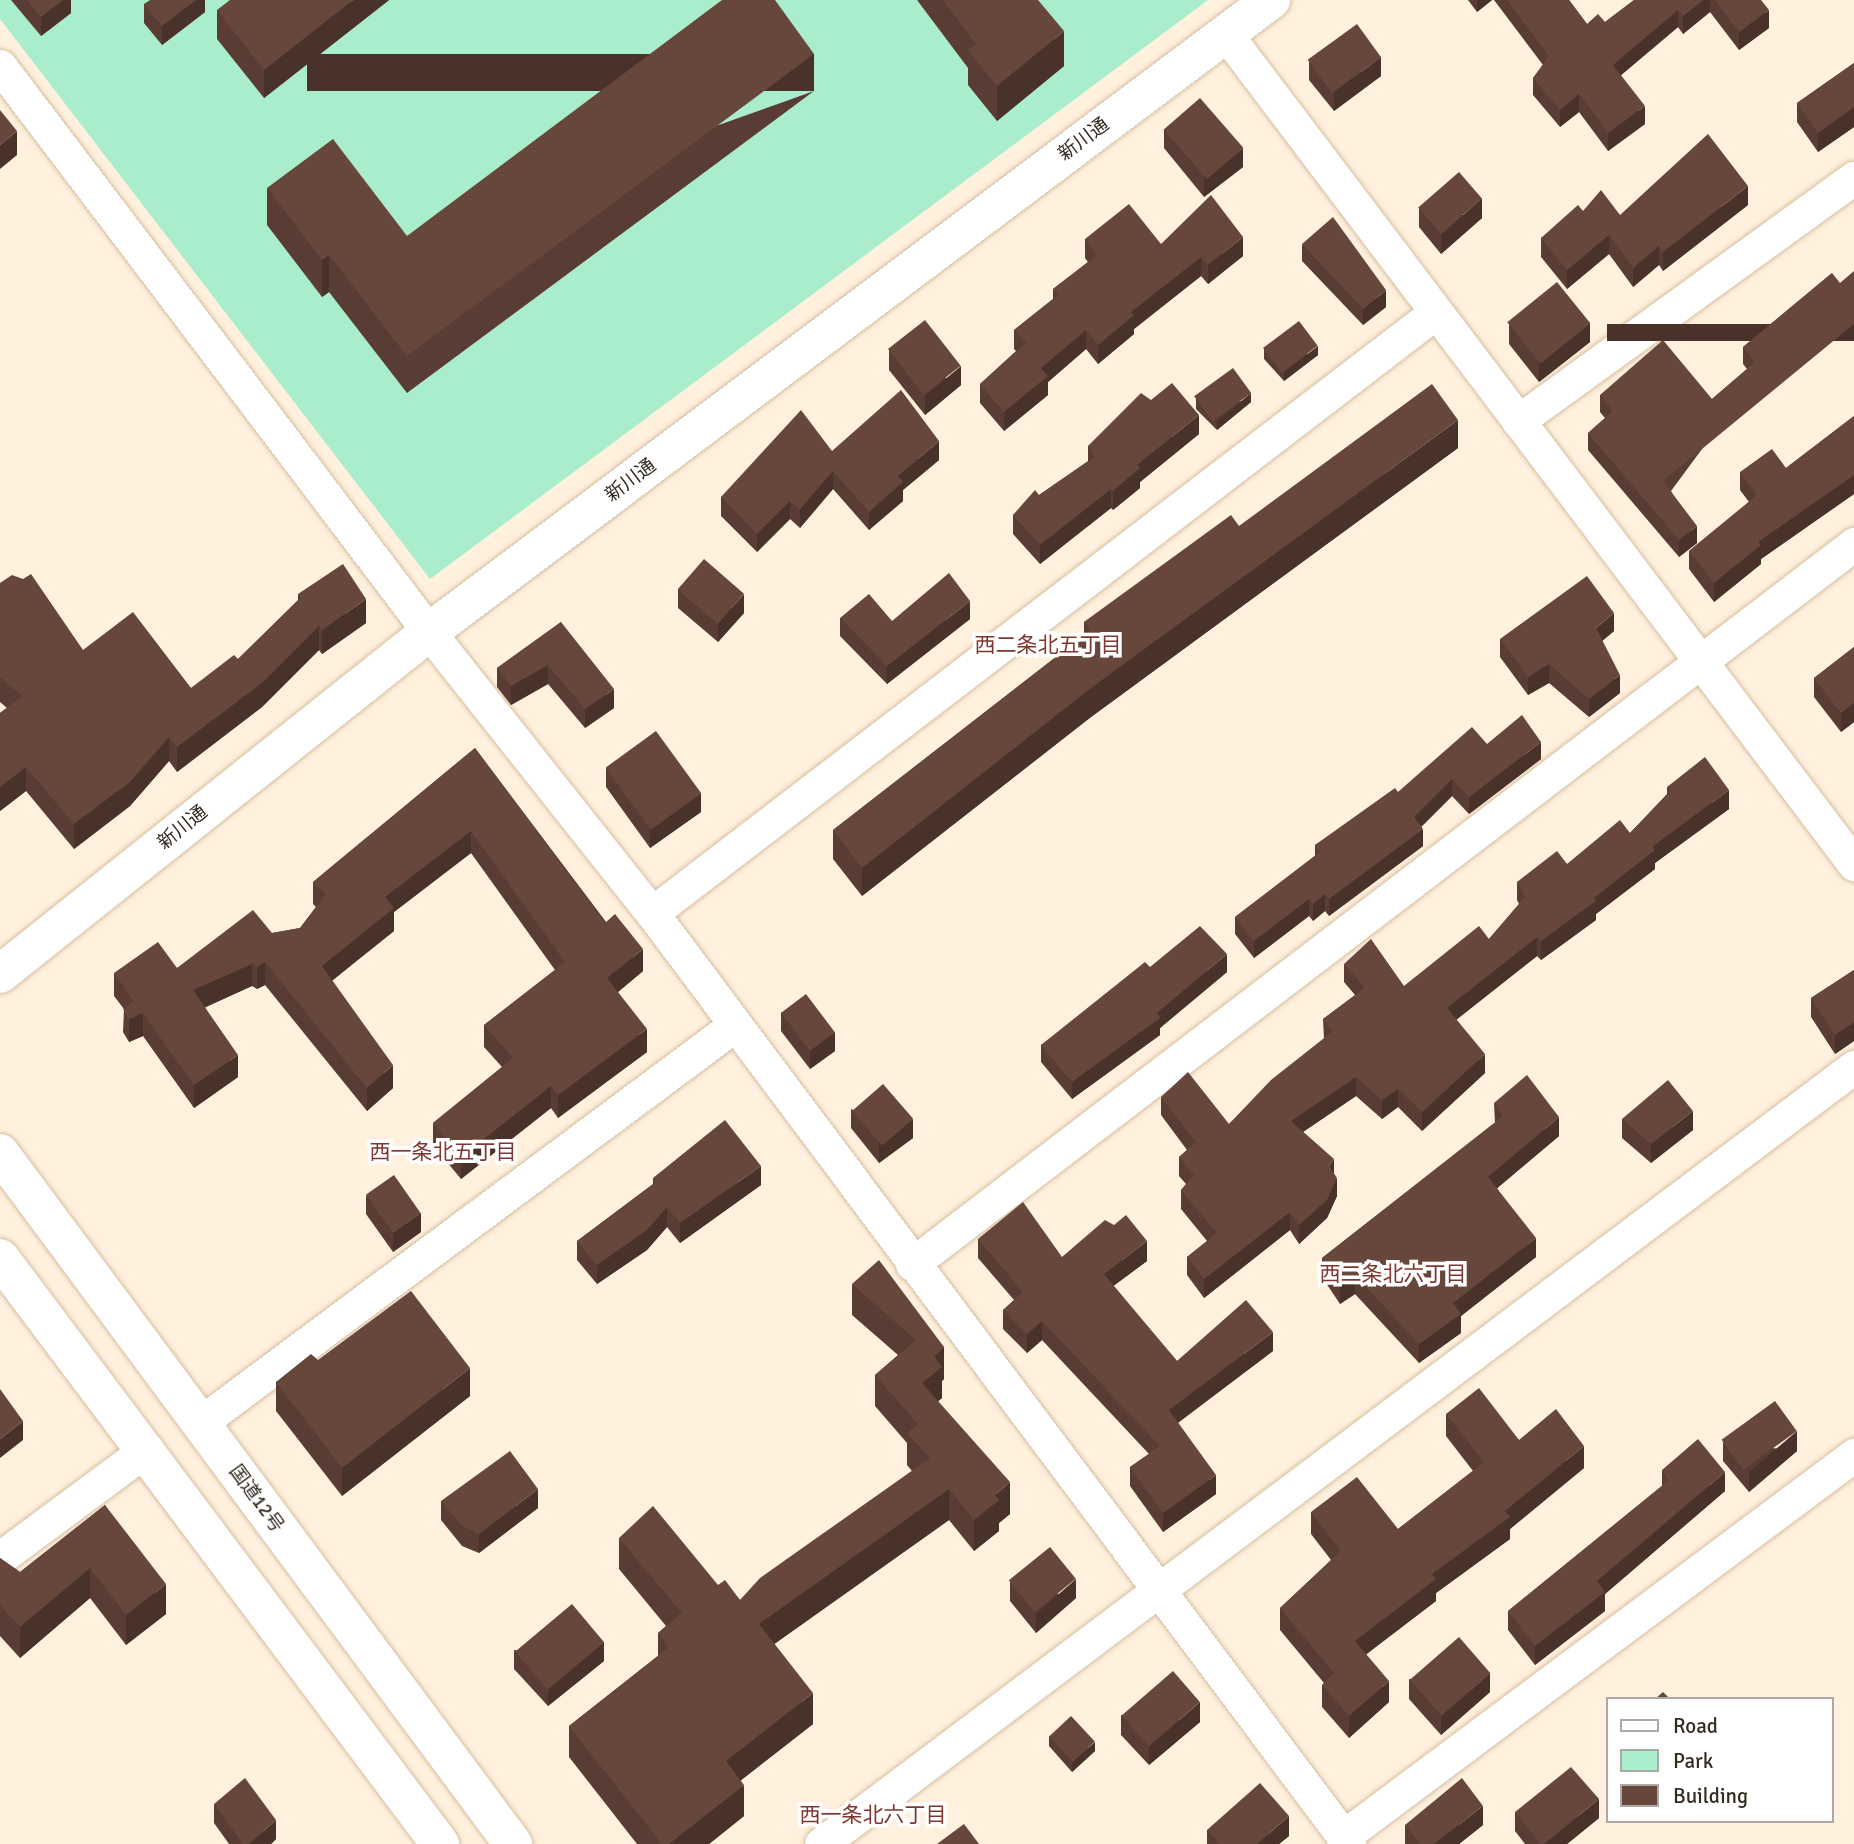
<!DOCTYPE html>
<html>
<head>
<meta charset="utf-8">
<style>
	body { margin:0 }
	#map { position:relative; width:1854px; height:1844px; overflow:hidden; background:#fff1de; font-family:Signika,"Noto Sans JP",sans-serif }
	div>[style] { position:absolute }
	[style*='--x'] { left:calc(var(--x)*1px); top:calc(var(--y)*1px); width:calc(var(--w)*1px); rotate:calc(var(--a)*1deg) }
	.green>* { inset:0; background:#a9edcd }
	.roads { filter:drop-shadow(0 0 2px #d5bfa1) drop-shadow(0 0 2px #d5bfa1) }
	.minor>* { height:33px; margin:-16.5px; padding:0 16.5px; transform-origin:16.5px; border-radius:16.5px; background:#fff }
	.tertiary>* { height:38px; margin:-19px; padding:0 19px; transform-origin:19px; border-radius:19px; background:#fff }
	.trunk>* { height:38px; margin:-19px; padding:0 19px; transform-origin:19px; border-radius:19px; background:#fff }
	.wall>* { inset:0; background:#593d34 }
	.shaded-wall>* { inset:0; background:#48322a; transform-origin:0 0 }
	.building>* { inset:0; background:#67473c; transform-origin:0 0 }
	span { translate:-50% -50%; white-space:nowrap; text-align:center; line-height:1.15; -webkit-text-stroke:7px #fff; paint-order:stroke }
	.street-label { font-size:19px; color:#332b1f }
	.neighbourhood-label { font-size:21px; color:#7f3831 }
	.legend { position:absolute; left:1606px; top:1697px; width:228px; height:126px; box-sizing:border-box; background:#fff; border:2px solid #adaaa5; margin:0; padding:9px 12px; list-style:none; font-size:21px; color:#332b1f }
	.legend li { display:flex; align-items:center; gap:14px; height:35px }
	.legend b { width:35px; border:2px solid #adaaa5 }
</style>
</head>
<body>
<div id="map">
	<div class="green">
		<div style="clip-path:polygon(0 0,1208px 0,430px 579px,0 19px)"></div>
	</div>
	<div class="roads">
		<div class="minor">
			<div style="--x:1226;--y:34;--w:1041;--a:52.89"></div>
			<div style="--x:0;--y:66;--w:710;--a:52.84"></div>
			<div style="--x:429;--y:632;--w:359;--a:51.6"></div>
			<div style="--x:652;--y:913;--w:1163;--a:53.18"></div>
			<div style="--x:1518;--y:421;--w:415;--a:-35.9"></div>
			<div style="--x:652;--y:913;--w:988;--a:-37.47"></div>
			<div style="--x:912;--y:1264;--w:1186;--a:-37.39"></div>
			<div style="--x:200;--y:1423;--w:667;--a:-36.65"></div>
			<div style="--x:0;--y:1558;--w:183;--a:-36.6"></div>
			<div style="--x:1344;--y:1836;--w:637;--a:-36.76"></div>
			<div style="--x:821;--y:1844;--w:1293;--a:-36.95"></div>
		</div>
		<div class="tertiary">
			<div style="--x:0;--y:974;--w:549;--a:-38.56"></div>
			<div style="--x:429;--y:632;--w:1053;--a:-36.89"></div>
		</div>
		<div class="trunk">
			<div style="--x:0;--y:1153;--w:861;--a:53.41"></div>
			<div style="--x:0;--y:1258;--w:733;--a:53.1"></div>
		</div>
	</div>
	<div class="wall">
		<div style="clip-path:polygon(11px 0,71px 0,71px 13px,41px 36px)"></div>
		<div style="clip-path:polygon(205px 0,205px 12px,162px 45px,144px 23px,144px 4px)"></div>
		<div style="clip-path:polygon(389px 0,264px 98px,217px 39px,217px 10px)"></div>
		<div style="clip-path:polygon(917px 0,1038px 0,1064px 66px,997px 121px,968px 85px,968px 68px)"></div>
		<div style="clip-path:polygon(1468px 0,1492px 0,1477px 12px)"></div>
		<div style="clip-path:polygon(1494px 0,1569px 0,1587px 24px,1605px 22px,1634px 0,1761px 0,1769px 28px,1739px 50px,1710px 12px,1683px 34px,1678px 27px,1621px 75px,1645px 124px,1608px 151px,1579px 112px,1560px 127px,1533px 95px,1533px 78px,1543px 65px)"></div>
		<div style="clip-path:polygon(1309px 61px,1381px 76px,1334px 111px,1309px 80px)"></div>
		<div style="clip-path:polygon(1854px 63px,1854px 127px,1818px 152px,1797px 122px,1797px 103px)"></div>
		<div style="clip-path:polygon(814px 91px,407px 393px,329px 292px,322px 297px,267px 225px,267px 188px,407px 236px)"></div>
		<div style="clip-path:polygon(1164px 129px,1243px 167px,1204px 197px,1164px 148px)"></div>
		<div style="clip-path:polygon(1748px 205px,1663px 271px,1659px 265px,1633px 287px,1609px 254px,1567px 289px,1541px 257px,1541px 238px,1583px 211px,1620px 215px)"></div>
		<div style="clip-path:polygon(1419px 208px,1482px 218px,1441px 254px,1419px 227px)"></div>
		<div style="clip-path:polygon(1085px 239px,1161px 244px,1243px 256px,1208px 284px,1201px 276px,1134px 329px,1134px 334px,1098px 364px,1086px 349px,1048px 382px,1048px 395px,1004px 431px,980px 403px,980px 384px,1016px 351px,1014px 349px,1014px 330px,1053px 299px,1053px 289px,1088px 262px,1085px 258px)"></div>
		<div style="clip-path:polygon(1302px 244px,1386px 307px,1363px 325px,1302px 261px)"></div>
		<div style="clip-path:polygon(1832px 273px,1671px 491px,1697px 543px,1679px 557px,1588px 450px,1588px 433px,1605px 418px,1600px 412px,1600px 395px,1712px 399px,1747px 369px,1743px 364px,1743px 347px)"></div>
		<div style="clip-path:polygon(1509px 324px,1590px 342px,1539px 382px,1509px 344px)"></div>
		<div style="clip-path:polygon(1264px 349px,1318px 355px,1284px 381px,1264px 359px)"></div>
		<div style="clip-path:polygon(889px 350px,961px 385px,925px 415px,889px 370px)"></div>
		<div style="clip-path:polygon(1196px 399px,1251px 402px,1217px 430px,1196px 409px)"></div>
		<div style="clip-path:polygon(1854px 416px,1854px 494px,1761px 559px,1761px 564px,1714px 602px,1689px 569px,1689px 551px,1749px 502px,1740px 490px,1740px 472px,1786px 468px)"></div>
		<div style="clip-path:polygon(1199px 434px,1140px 482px,1140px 488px,1113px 510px,1111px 508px,1040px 564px,1013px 534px,1013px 515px,1039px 495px,1088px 461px,1088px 446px)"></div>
		<div style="clip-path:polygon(1458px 448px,1091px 717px,862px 896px,833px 859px,833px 830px,1084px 635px,1084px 622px,1239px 526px)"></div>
		<div style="clip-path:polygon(832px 451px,939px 460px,903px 490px,903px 501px,869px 530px,833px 489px,800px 528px,790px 519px,757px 552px,721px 516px,721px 497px)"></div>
		<div style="clip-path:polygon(0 583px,83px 650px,191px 688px,238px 659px,298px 600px,298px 594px,366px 623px,322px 654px,319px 650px,262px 707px,177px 772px,169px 761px,130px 806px,74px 849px,26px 791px,0 811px,0 713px,7px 708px,0 702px)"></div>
		<div style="clip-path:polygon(678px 589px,744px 613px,718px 642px,678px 608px)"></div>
		<div style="clip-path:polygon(840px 618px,892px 621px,970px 619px,887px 684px,840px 636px)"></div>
		<div style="clip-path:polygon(561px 622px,614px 708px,585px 728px,548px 684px,511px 705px,497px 687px,497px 668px)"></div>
		<div style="clip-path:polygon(1614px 631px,1602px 641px,1620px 693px,1589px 717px,1549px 683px,1528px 695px,1500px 657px,1500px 639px)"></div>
		<div style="clip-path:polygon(1854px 647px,1854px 722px,1841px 732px,1814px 697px,1814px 678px)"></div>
		<div style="clip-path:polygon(1487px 744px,1541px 759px,1469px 814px,1452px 796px,1421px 827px,1423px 846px,1329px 916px,1325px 911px,1313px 921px,1309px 916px,1254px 958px,1235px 934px,1235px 917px,1315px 856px,1315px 845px,1398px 792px)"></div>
		<div style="clip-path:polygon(475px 748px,643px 971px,618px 992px,647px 1052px,558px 1118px,551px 1108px,461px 1179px,433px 1145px,433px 1123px,502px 1067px,484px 1047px,484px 1025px,555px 970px,471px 853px,394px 912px,394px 931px,332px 980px,393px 1088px,367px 1111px,265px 985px,257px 989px,252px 986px,205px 1007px,238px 1077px,194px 1108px,143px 1036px,129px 1042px,123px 1032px,124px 1009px,114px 996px,114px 973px,177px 968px,272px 933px,300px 928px,316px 907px,313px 904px,313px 882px)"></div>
		<div style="clip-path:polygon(606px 768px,701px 812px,650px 848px,606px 787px)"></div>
		<div style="clip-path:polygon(1667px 787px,1729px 809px,1655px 863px,1655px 869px,1596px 914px,1596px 920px,1541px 960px,1537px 956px,1456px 1020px,1485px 1073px,1422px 1131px,1398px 1107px,1382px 1119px,1356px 1096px,1303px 1132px,1334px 1173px,1337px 1196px,1327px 1218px,1299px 1244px,1290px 1230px,1204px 1298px,1187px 1275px,1187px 1257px,1207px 1241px,1181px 1209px,1181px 1190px,1186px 1184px,1179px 1176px,1179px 1157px,1187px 1150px,1161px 1115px,1161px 1097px,1229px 1124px,1324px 1039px,1323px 1019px,1355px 995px,1344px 982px,1344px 964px,1404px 986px,1489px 939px,1519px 904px,1517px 900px,1517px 882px,1567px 864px,1630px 833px,1667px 794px)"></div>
		<div style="clip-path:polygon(1150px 967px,1227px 972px,1160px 1028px,1160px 1035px,1072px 1099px,1041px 1062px,1041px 1045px)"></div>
		<div style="clip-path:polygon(1854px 970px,1854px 1041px,1835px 1054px,1811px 1017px,1811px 998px)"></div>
		<div style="clip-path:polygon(781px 1012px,835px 1051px,810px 1069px,781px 1031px)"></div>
		<div style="clip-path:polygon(1494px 1103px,1559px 1136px,1497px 1188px,1536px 1257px,1461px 1316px,1461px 1333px,1419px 1363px,1355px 1294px,1340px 1304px,1322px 1277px,1322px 1258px,1495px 1123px)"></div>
		<div style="clip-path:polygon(851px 1109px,913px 1138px,879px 1163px,851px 1128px)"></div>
		<div style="clip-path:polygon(1622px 1119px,1693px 1130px,1651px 1163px,1622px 1138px)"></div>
		<div style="clip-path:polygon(653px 1178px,761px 1185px,680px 1243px,667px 1227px,647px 1250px,597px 1284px,577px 1260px,577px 1241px,653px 1184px)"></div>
		<div style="clip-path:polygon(366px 1195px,421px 1232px,393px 1252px,366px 1214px)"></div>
		<div style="clip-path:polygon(978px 1239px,1062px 1257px,1147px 1261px,1113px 1286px,1177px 1361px,1273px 1351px,1178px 1423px,1216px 1494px,1163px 1532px,1130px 1486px,1130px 1467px,1149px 1454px,1042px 1340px,1027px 1353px,1003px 1329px,1003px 1310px,1014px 1300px,978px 1258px)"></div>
		<div style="clip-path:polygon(852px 1284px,944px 1347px,944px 1379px,942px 1381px,942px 1398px,938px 1401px,1010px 1514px,999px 1523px,999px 1531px,974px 1551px,949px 1520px,774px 1644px,813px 1724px,741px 1780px,744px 1816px,709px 1844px,637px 1844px,569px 1757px,569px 1726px,658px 1656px,658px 1633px,666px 1626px,619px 1569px,619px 1538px,718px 1585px,740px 1600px,912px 1471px,907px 1465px,907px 1443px,875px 1406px,875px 1375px,898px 1355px,852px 1315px)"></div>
		<div style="clip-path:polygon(318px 1360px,470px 1396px,342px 1496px,276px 1411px,276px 1382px)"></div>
		<div style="clip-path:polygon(1446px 1414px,1519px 1440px,1584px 1468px,1510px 1529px,1510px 1539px,1436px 1593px,1436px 1601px,1366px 1654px,1389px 1702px,1349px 1738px,1322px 1707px,1322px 1685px,1324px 1683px,1280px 1630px,1280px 1608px,1331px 1560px,1311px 1534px,1311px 1512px,1398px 1529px,1473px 1471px,1446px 1436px)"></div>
		<div style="clip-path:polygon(1723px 1442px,1797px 1451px,1749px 1492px,1723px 1461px)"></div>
		<div style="clip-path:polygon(1662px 1470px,1725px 1491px,1605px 1594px,1605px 1611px,1535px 1665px,1508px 1630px,1508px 1611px,1662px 1486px)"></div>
		<div style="clip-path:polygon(441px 1501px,538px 1508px,479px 1553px,462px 1546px,441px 1520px)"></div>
		<div style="clip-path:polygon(105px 1505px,166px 1614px,126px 1645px,90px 1598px,20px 1658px,0 1636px,0 1558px,20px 1572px)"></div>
		<div style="clip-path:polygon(1010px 1582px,1076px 1598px,1036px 1633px,1010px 1601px)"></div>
		<div style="clip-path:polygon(514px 1650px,604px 1661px,548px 1706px,514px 1669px)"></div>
		<div style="clip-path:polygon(1409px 1679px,1490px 1692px,1441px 1735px,1409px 1699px)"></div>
		<div style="clip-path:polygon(1121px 1715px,1200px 1722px,1149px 1765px,1121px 1735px)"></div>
		<div style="clip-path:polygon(1049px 1736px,1095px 1751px,1072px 1772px,1049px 1746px)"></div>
		<div style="clip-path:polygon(214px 1804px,276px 1839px,271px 1844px,229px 1844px,214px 1823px)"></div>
		<div style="clip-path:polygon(1515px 1812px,1599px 1818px,1567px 1844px,1525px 1844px,1515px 1831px)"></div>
		<div style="clip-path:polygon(1405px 1825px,1483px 1825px,1459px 1844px,1405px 1844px)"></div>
		<div style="clip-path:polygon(1207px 1830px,1289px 1836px,1279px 1844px,1207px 1844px)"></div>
	</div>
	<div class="shaded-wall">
		<div style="clip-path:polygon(63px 0,71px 0,71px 13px,41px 36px,41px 17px)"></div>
		<div style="clip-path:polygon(196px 0,205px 0,205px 12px,162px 45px,162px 26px)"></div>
		<div style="clip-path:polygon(353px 0,389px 0,264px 98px,264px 70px)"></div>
		<div style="clip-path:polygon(1477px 0,1492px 0,1477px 12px)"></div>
		<div style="clip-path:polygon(1703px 0,1710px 0,1710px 12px,1683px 34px,1683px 16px)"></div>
		<div style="clip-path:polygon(1678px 10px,1678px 27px,1613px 82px,1613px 65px)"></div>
		<div style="clip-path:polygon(1769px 10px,1769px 28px,1739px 50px,1739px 32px)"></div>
		<div style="clip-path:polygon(1064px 31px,1064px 66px,997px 121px,997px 86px)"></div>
		<div style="left:814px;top:54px;width:37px;height:507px;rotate:90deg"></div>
		<div style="clip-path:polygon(1381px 57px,1381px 76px,1334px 111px,1334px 92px)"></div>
		<div style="clip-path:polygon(1579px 94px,1579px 112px,1560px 127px,1560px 110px)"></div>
		<div style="clip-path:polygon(1645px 106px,1645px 124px,1608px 151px,1608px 133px)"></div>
		<div style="clip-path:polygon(1854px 107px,1854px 127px,1818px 152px,1818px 133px)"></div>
		<div style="clip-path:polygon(17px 131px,17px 155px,0 169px,0 145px)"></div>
		<div style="clip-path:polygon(1243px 148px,1243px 167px,1204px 197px,1204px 178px)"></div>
		<div style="clip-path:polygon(1748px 186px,1748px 205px,1663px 271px,1663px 252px)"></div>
		<div style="clip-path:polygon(1482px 198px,1482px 218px,1441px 254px,1441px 235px)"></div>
		<div style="clip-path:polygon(1609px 235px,1609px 254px,1567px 289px,1567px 270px)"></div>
		<div style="clip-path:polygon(1243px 237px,1243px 256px,1208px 284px,1208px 265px)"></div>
		<div style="clip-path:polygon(1659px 246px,1659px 265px,1633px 287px,1633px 268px)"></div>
		<div style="clip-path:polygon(329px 255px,329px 292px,322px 297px,322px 260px)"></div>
		<div style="clip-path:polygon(1201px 257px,1201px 276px,1134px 329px,1134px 334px,1098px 364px,1098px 345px,1131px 312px)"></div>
		<div style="clip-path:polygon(1386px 290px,1386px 307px,1363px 325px,1363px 309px)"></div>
		<div style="clip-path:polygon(1590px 323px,1590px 342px,1539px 382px,1539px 363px)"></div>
		<div style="left:1854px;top:324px;width:17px;height:247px;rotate:90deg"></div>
		<div style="clip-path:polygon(1086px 330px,1086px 349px,1048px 382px,1048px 395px,1004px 431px,1004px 412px,1041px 368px)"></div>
		<div style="clip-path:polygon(1318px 346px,1318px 355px,1284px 381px,1284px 372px)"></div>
		<div style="clip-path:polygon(961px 366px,961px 385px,925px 415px,925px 396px)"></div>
		<div style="clip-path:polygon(1251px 393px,1251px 402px,1217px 430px,1217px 421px)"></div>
		<div style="clip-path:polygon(1199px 415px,1199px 434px,1140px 482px,1140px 488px,1113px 510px,1113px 491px,1137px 465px)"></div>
		<div style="clip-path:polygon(1458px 420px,1458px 448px,1091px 717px,862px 896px,862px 868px,1091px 688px)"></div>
		<div style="clip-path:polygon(939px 441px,939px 460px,903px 490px,903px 501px,869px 530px,869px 512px,898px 476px)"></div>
		<div style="clip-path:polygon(833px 471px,833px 489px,800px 528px,800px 509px)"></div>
		<div style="clip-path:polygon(1854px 475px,1854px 494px,1761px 559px,1761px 564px,1714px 602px,1714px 583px,1758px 542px)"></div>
		<div style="clip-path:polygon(1111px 489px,1111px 508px,1040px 564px,1040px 545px)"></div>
		<div style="clip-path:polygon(790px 501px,790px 519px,757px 552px,757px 534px)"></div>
		<div style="clip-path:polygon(1697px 526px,1697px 543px,1679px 557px,1679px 540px)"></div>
		<div style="clip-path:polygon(744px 594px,744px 613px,718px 642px,718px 623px)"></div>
		<div style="clip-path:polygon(366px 599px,366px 623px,322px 654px,322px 630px)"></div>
		<div style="clip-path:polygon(970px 601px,970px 619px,887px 684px,887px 666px)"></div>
		<div style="clip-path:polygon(1614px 613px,1614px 631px,1596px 646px,1596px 628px)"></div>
		<div style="clip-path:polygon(319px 626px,319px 650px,262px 707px,177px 772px,177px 747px)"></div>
		<div style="clip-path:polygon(1549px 664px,1549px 683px,1528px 695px,1528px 677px)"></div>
		<div style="clip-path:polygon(548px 665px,548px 684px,511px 705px,511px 686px)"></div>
		<div style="clip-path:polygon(1620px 675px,1620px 693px,1589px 717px,1589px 699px)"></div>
		<div style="clip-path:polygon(614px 689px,614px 708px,585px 728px,585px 709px)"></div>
		<div style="clip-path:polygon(1854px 703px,1854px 722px,1841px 732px,1841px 713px)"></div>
		<div style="clip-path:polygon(169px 737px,169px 761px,130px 806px,74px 849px,74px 824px)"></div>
		<div style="clip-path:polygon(1541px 742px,1541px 759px,1469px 814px,1469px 797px)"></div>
		<div style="clip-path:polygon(26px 767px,26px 791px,0 811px,0 787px)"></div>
		<div style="clip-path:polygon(1452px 779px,1452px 796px,1414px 834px,1414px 817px)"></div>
		<div style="clip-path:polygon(1729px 790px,1729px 809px,1655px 863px,1655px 869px,1596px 914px,1596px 920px,1541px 960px,1541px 941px,1594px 898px,1653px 846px)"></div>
		<div style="clip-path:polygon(701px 793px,701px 812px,650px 848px,650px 829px)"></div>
		<div style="clip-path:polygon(1423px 829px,1423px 846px,1329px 916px,1329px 899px)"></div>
		<div style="clip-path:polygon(471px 831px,471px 853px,394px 912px,394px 931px,322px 989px,322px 966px,385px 897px)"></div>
		<div style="clip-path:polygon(1325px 894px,1325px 911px,1313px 921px,1313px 904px)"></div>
		<div style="clip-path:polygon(1309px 899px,1309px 916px,1254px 958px,1254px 941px)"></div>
		<div style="clip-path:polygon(1537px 937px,1537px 956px,1447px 1027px,1447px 1008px)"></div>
		<div style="clip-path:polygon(643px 949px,643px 971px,607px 1001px,607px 978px)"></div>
		<div style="clip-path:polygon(1227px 954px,1227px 972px,1160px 1028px,1160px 1035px,1072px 1099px,1072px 1082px,1157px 1013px)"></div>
		<div style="clip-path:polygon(265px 962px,265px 985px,257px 989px,257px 967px)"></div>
		<div style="clip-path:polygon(252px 964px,252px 986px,193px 1013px,193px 990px)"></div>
		<div style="clip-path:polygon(143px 1013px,143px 1036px,129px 1042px,129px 1019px)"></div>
		<div style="clip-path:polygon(1854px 1022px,1854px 1041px,1835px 1054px,1835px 1035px)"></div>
		<div style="clip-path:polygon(647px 1029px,647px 1052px,558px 1118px,558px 1095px)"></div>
		<div style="clip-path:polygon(835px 1032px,835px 1051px,810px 1069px,810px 1049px)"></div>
		<div style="clip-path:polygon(1485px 1054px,1485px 1073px,1422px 1131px,1422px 1112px)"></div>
		<div style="clip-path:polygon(238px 1055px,238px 1077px,194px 1108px,194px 1085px)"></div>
		<div style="clip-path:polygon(393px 1065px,393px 1088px,367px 1111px,367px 1088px)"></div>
		<div style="clip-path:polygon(1356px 1077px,1356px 1096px,1291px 1140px,1291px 1121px)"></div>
		<div style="clip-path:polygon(551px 1086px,551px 1108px,461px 1179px,461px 1157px)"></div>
		<div style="clip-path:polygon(1398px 1089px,1398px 1107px,1382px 1119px,1382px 1100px)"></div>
		<div style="clip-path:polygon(1693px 1111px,1693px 1130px,1651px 1163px,1651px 1144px)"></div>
		<div style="clip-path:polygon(1559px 1117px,1559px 1136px,1488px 1196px,1488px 1177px)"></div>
		<div style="clip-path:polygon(913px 1119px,913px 1138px,879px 1163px,879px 1143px)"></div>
		<div style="clip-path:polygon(1334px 1159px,1334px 1177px,1329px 1166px)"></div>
		<div style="clip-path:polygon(761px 1166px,761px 1185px,680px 1243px,680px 1223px)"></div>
		<div style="clip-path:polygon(1337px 1178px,1337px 1196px,1327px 1218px,1299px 1244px,1299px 1225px)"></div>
		<div style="clip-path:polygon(667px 1207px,667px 1227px,647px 1250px,597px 1284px,597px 1265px)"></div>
		<div style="clip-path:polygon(1290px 1212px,1290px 1230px,1204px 1298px,1204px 1279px)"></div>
		<div style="clip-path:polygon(421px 1213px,421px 1232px,393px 1252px,393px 1233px)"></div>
		<div style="clip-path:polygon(1536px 1238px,1536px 1257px,1461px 1316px,1461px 1333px,1419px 1363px,1419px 1344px,1453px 1303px)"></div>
		<div style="clip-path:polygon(1147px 1241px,1147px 1261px,1104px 1293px,1104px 1274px)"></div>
		<div style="clip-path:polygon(1355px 1275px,1355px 1294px,1340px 1304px,1340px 1285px)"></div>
		<div style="clip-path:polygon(1042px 1321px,1042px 1340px,1027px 1353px,1027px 1334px)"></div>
		<div style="clip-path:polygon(1273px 1332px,1273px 1351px,1169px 1429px,1169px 1410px)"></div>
		<div style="clip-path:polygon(944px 1347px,944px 1379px,942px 1381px,942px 1398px,922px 1415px,922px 1383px,935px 1373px,935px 1356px)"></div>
		<div style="clip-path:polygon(470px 1368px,470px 1396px,342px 1496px,342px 1468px)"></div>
		<div style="clip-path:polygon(23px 1421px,23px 1440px,0 1458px,0 1439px)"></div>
		<div style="clip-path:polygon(1797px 1431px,1797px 1451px,1749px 1492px,1749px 1472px)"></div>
		<div style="clip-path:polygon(1584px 1446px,1584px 1468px,1510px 1529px,1510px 1539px,1436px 1593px,1436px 1601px,1355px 1663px,1355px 1641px,1505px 1511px)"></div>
		<div style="clip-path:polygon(1725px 1472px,1725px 1491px,1605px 1594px,1605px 1611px,1535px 1665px,1535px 1646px,1597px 1581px)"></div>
		<div style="clip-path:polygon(1216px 1475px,1216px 1494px,1163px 1532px,1163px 1513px)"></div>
		<div style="clip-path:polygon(1010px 1482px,1010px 1514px,999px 1523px,999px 1531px,974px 1551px,974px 1520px,995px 1495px)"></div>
		<div style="clip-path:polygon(538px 1489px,538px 1508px,479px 1553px,479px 1534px)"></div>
		<div style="clip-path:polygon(949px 1489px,949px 1520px,759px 1655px,759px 1624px)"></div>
		<div style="clip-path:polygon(90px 1568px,90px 1598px,20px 1658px,20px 1627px)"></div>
		<div style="clip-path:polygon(1076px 1579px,1076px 1598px,1036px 1633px,1036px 1614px)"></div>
		<div style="clip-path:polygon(166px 1584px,166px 1614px,126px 1645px,126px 1615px)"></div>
		<div style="clip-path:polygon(604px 1642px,604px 1661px,548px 1706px,548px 1687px)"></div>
		<div style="clip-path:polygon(1490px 1673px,1490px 1692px,1441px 1735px,1441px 1716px)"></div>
		<div style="clip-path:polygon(1389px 1681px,1389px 1702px,1349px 1738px,1349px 1716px)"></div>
		<div style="clip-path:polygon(813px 1693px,813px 1724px,726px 1792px,726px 1761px)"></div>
		<div style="clip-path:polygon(1200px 1702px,1200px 1722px,1149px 1765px,1149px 1746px)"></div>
		<div style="clip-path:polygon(1095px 1742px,1095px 1751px,1072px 1772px,1072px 1762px)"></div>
		<div style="clip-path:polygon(744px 1785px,744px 1816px,709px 1844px,669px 1844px)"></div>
		<div style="clip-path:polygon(1599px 1799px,1599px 1818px,1567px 1844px,1544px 1844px)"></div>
		<div style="clip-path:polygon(1483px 1806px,1483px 1825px,1459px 1844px,1434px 1844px)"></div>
		<div style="clip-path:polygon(1289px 1816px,1289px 1836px,1279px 1844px,1257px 1844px)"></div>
		<div style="clip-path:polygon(276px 1820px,276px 1839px,271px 1844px,249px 1844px)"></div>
	</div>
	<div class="building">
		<div style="clip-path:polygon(27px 0,63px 0,41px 17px)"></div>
		<div style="clip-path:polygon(150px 0,196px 0,162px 26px,144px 4px)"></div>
		<div style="clip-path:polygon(230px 0,353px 0,264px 70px,217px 10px)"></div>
		<div style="clip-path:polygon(722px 0,775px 0,814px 54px,407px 356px,329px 255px,322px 260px,267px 188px,333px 139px,407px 236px)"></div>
		<div style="clip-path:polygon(943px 0,1038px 0,1064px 31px,997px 86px,968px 50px,976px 44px)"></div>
		<div style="clip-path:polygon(1507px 0,1569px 0,1587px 24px,1598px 14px,1605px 22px,1634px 0,1703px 0,1683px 16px,1678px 10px,1613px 65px,1645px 106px,1608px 133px,1579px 94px,1560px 110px,1533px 78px,1549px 56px)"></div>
		<div style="clip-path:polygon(1715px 0,1761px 0,1769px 10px,1739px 32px)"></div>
		<div style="left:1357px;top:24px;width:41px;height:61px;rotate:54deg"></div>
		<div style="clip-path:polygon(1854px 63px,1854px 107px,1818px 133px,1797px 103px)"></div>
		<div style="left:1200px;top:98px;width:66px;height:48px;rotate:49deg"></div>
		<div style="clip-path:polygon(0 110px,17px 131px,0 145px)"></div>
		<div style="clip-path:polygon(1708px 134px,1748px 186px,1663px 252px,1659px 246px,1633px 268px,1609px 235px,1567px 270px,1541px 238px,1578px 205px,1583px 211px,1601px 190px,1620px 215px)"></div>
		<div style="left:1459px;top:172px;width:35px;height:54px;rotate:49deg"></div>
		<div style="clip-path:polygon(1211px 195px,1243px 237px,1208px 265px,1201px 257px,1131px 312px,1134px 315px,1098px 345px,1086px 330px,1041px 368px,1048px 376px,1004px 412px,980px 384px,1026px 343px,1014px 330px,1058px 295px,1053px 289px,1097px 255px,1085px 239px,1129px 204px,1161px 244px)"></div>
		<div style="clip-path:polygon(1333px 217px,1386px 290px,1363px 309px,1302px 244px)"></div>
		<div style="clip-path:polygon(1854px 271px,1854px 324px,1663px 481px,1697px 526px,1679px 540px,1588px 433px,1613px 411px,1600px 395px,1663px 340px,1712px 399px,1755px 362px,1743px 347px,1832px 273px,1840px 283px)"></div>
		<div style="left:1557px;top:282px;width:53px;height:64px;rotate:51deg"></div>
		<div style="left:925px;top:320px;width:58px;height:47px;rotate:52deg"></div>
		<div style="left:1299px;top:321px;width:31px;height:45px;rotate:53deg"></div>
		<div style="left:1233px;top:368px;width:31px;height:48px;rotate:54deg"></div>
		<div style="clip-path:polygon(1172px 383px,1199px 415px,1137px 465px,1140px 468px,1113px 491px,1111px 489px,1040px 545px,1013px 515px,1035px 490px,1039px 495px,1095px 457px,1088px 446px,1141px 393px,1151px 400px)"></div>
		<div style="clip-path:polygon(1432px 384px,1458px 420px,1091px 688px,862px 868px,833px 830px,1091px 630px,1084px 622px,1231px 515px,1239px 526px)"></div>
		<div style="clip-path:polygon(901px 390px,939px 441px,898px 476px,903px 482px,869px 512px,833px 471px,800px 509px,790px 501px,757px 534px,721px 497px,801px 410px,832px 451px)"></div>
		<div style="clip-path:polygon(1854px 416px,1854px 475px,1758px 542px,1761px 545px,1714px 583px,1689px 551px,1757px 495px,1740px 472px,1772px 449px,1786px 468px)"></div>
		<div style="left:704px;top:559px;width:53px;height:40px;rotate:41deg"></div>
		<div style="clip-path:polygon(343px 564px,366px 599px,322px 630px,319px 626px,262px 683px,177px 747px,169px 737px,130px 782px,74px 824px,26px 767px,0 787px,0 713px,22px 696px,0 677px,0 583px,12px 575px,23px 579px,31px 574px,83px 650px,133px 612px,191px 688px,234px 655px,238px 659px,301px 598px,298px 594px)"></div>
		<div style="clip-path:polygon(949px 573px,970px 601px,887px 666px,840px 618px,869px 594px,892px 621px)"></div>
		<div style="clip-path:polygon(1587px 576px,1614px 613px,1596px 628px,1620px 675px,1589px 699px,1549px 664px,1528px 677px,1500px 639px)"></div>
		<div style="clip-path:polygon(561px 622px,614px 689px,585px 709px,548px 665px,511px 686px,497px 668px)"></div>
		<div style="clip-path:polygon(1854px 647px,1854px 703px,1841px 713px,1814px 678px)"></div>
		<div style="clip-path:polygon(1522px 715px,1541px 742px,1469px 797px,1452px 779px,1414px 817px,1423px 829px,1329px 899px,1325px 894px,1313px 904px,1309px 899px,1254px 941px,1235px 917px,1321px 851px,1315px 845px,1395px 788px,1398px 792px,1472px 727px,1487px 744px)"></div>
		<div style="left:656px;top:731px;width:77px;height:62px;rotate:54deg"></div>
		<div style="clip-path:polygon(475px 748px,605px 923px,615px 914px,643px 949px,607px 978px,647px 1029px,558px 1095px,551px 1086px,461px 1157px,433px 1123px,513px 1058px,484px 1025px,565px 962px,471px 831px,385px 897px,394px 908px,322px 966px,393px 1065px,367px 1088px,265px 962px,257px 967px,252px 964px,193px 990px,238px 1055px,194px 1085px,143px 1013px,129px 1019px,123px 1009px,134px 1001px,114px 973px,158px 942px,177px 968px,253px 910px,272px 933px,300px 928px,326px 894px,313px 882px)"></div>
		<div style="clip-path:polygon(1705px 757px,1729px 790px,1653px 846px,1655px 850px,1594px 898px,1596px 901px,1541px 941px,1537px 937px,1447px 1008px,1485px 1054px,1422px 1112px,1398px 1089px,1382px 1100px,1356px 1077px,1291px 1121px,1334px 1159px,1329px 1166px,1337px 1178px,1327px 1200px,1299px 1225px,1290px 1212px,1204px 1279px,1187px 1257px,1217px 1233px,1181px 1190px,1194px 1175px,1179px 1157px,1196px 1142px,1161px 1097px,1188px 1072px,1229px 1124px,1271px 1080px,1333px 1031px,1323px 1019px,1365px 988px,1344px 964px,1371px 939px,1404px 986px,1479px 926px,1489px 939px,1525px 897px,1517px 882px,1557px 851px,1567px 864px,1620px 820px,1630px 833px,1671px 791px,1667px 787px)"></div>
		<div style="clip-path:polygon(1200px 926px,1227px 954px,1157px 1013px,1160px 1018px,1072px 1082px,1041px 1045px,1145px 962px,1150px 967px)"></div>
		<div style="clip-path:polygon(1854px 970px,1854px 1022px,1835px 1035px,1811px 998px)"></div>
		<div style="left:806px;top:994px;width:48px;height:31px;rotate:53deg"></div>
		<div style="clip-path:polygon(1527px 1075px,1559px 1117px,1488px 1177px,1536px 1238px,1453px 1303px,1461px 1314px,1419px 1344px,1355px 1275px,1340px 1285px,1322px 1258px,1503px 1116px,1494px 1103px)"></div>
		<div style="clip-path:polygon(1668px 1080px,1693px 1111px,1651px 1144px,1622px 1119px)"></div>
		<div style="left:883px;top:1084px;width:46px;height:41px;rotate:49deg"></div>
		<div style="clip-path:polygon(725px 1120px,761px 1166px,680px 1223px,667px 1207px,647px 1230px,597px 1265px,577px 1241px,656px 1182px,653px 1178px)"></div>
		<div style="left:394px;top:1175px;width:47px;height:34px;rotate:55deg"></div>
		<div style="clip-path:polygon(1023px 1202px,1062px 1257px,1105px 1220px,1114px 1225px,1126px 1215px,1147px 1241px,1104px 1274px,1177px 1361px,1246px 1300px,1273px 1332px,1169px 1410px,1216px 1475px,1163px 1513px,1130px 1467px,1160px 1446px,1042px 1321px,1027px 1334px,1003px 1310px,1023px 1292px,978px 1239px)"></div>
		<div style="clip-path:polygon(879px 1260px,944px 1347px,935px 1356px,930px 1351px,942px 1367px,922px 1383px,1010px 1482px,995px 1495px,999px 1500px,974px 1520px,949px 1489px,759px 1624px,813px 1693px,726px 1761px,744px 1785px,669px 1844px,662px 1844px,569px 1726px,669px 1647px,658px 1633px,682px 1613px,619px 1538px,653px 1506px,718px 1585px,725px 1580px,740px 1600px,760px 1578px,930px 1458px,907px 1433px,918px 1424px,875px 1375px,916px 1340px,852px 1284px)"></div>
		<div style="clip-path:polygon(411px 1291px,470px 1368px,342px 1468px,276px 1382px,311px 1354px,318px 1360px)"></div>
		<div style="clip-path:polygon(1479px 1388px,1519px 1440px,1556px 1409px,1584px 1446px,1505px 1511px,1510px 1517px,1432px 1574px,1436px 1579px,1355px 1641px,1389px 1681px,1349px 1716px,1322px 1685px,1334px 1673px,1280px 1608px,1341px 1551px,1311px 1512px,1357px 1477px,1398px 1529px,1484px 1462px,1446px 1414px)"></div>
		<div style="clip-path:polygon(0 1389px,23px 1421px,0 1439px)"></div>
		<div style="left:1775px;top:1401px;width:37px;height:66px;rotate:54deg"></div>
		<div style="clip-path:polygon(1698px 1439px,1725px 1472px,1597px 1581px,1605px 1592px,1535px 1646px,1508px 1611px,1669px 1480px,1662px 1470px)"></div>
		<div style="clip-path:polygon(510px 1451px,538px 1489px,479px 1534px,462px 1526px,441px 1501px)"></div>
		<div style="clip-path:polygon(105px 1505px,166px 1584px,126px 1615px,90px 1568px,20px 1627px,0 1605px,0 1558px,20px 1572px)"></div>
		<div style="left:1050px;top:1547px;width:41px;height:53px;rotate:51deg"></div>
		<div style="left:572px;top:1604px;width:50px;height:74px;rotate:50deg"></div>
		<div style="left:1459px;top:1637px;width:48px;height:65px;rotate:49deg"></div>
		<div style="left:1173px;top:1671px;width:41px;height:68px;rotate:49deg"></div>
		<div style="clip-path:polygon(1663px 1692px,1670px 1699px,1655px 1699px)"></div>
		<div style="left:1071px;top:1716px;width:35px;height:30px;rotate:47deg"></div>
		<div style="clip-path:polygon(1571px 1767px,1599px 1799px,1544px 1844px,1541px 1844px,1515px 1812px)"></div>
		<div style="clip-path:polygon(245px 1778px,276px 1820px,249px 1844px,243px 1844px,214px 1804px)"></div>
		<div style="clip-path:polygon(1462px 1778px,1483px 1806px,1434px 1844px,1420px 1844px,1405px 1825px)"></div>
		<div style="clip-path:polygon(1260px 1783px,1289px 1816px,1257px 1844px,1220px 1844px,1207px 1830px)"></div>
		<div style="clip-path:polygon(964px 1824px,979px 1844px,937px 1844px)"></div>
	</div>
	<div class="street-label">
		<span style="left:1084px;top:140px;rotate:-37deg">新川通</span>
		<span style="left:631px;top:481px;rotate:-37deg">新川通</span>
		<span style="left:183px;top:828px;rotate:-39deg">新川通</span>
		<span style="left:256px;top:1499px;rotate:54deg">国道12号</span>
	</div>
	<div class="neighbourhood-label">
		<span style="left:1048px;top:645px">西二条北五丁目</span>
		<span style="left:443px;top:1152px">西一条北五丁目</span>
		<span style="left:1393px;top:1274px">西二条北六丁目</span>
		<span style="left:873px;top:1815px">西一条北六丁目</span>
	</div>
	<ul class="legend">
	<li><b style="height:9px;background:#fff"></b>Road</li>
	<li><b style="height:19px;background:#a9edcd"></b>Park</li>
	<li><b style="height:19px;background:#67473c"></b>Building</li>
	</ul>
</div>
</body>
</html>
